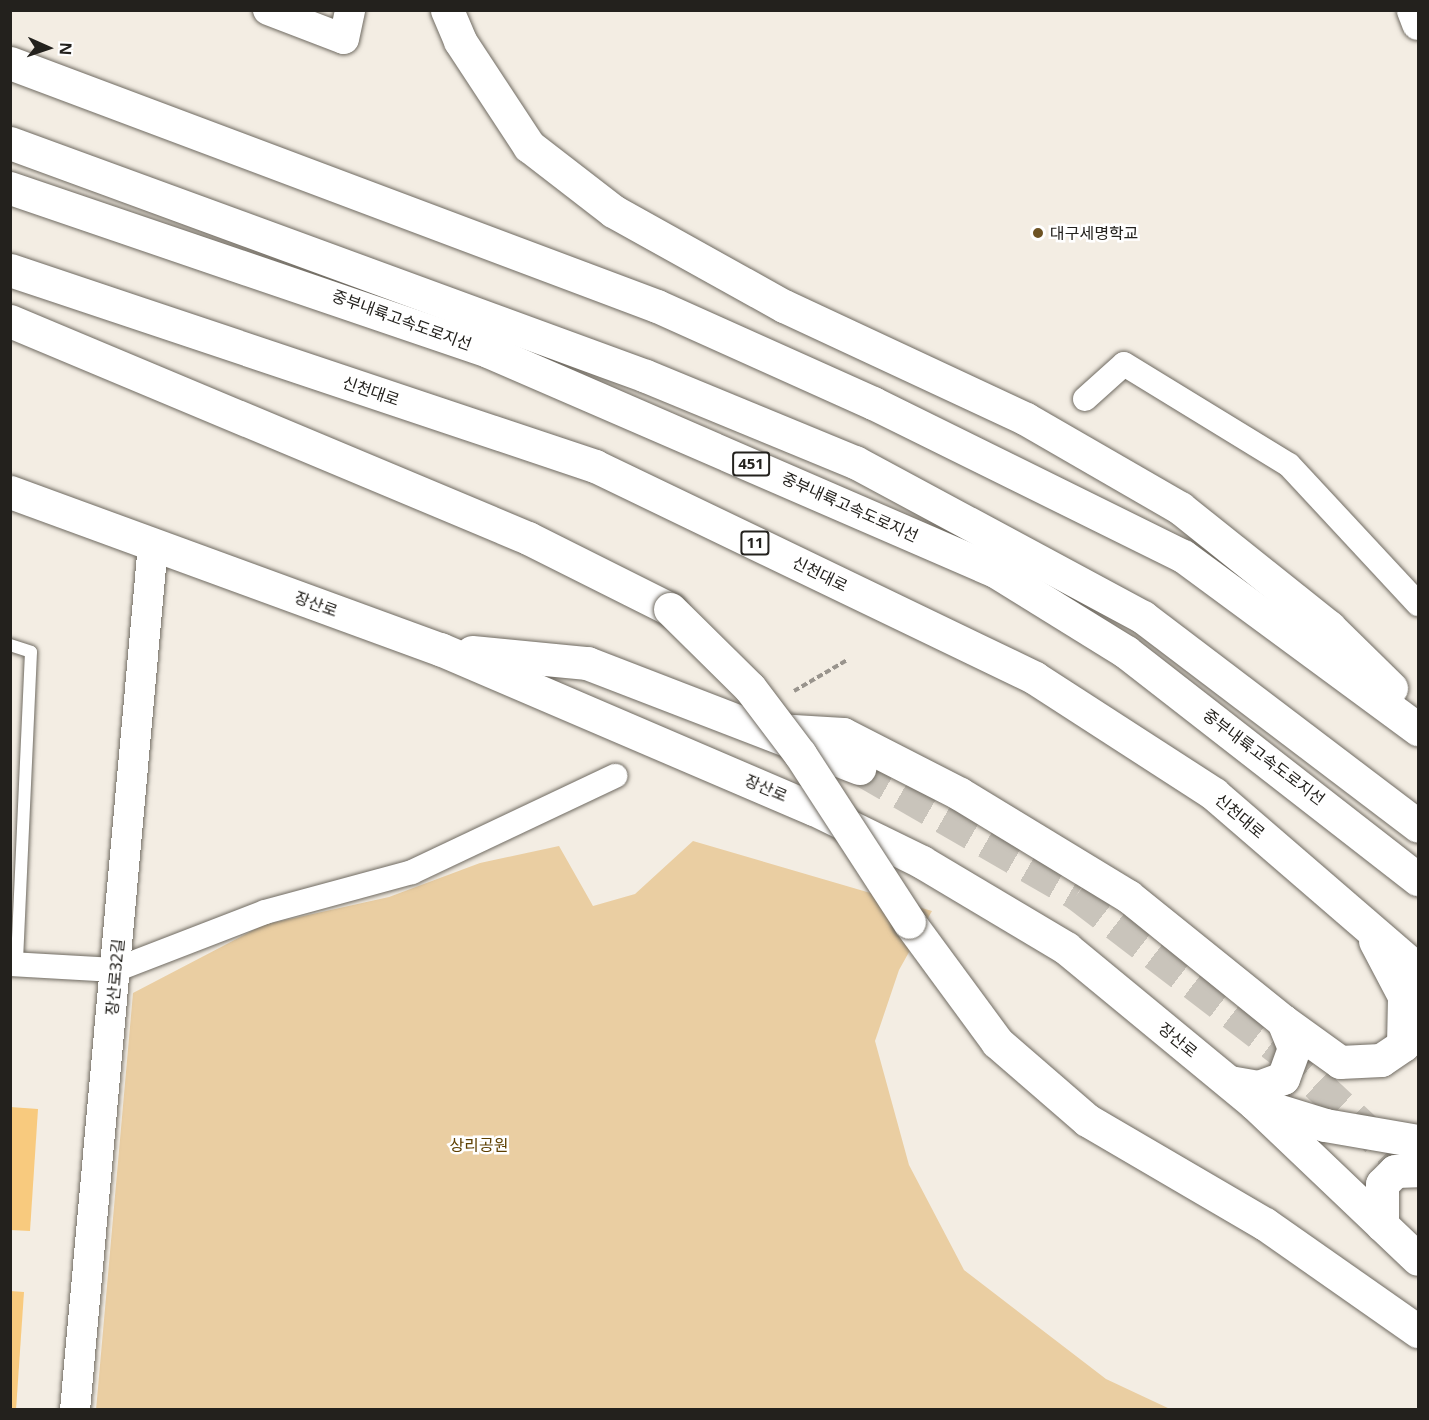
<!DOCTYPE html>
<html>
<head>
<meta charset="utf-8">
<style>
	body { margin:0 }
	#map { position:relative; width:1429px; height:1420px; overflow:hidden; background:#f3ede3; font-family:"Noto Sans","Noto Sans KR",sans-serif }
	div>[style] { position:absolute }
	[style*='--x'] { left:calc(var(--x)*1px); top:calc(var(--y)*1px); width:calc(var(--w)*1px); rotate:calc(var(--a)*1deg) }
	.green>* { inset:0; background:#eacea2 }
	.building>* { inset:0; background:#f8ca7e }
	.secondary-tunnel>* { height:33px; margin-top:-16.5px; transform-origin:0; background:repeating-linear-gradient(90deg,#c9c4bb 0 33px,transparent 0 49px) }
	.path>* { height:4px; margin-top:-2px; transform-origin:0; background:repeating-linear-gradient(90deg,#99948d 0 6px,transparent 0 9px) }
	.roads { filter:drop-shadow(0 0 2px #6f6a61) drop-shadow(0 0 2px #6f6a61) }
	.service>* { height:12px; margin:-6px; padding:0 6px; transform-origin:6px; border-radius:6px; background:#fff }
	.minor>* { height:24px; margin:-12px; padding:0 12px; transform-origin:12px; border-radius:12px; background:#fff }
	.tertiary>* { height:30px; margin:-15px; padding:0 15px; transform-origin:15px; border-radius:15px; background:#fff }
	.secondary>* { height:33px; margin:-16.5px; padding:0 16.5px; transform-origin:16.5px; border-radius:16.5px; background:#fff }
	.trunk>* { height:33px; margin:-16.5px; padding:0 16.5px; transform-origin:16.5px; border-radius:16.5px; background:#fff }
	.motorway>* { height:33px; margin:-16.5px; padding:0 16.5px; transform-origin:16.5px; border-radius:16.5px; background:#fff }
	.bridges { filter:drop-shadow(0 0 2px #6f6a61) drop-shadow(0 0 2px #6f6a61) }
	.trunk-bridge>* { height:33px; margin:-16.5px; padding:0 16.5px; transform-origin:16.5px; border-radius:16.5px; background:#fff }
	.dots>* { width:16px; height:16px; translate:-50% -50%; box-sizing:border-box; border:3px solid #fff; border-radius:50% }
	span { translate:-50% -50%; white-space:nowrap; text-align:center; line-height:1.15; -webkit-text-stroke:5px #fff; paint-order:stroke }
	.shield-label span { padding:2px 4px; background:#fff; border:2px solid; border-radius:4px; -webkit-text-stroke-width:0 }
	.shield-label { font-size:15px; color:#23211d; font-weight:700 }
	.poi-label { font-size:16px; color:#23211d }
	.left { translate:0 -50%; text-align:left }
	.street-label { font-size:16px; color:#23211d }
	.park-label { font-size:16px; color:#5d3f00 }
	.frame { position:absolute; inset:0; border:12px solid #23211d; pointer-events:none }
	.north { position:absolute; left:18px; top:18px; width:60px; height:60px; -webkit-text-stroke:4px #fff; paint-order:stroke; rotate:93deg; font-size:16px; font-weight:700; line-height:24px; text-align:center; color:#23211d }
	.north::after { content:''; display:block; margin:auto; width:21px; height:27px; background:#23211d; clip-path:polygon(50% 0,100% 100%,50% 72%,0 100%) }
</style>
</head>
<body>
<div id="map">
	<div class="green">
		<div style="clip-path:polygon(693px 841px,932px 911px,899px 970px,875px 1041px,909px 1165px,964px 1270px,1106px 1379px,1170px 1409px,96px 1410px,133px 993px,263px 925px,389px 897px,480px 863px,559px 846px,593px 906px,635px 894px)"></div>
	</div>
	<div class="building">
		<div style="clip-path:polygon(10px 1107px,38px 1109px,30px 1231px,10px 1230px)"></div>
		<div style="clip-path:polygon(10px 1291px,24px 1292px,16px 1410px,10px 1410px)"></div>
	</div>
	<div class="secondary-tunnel">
		<div style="--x:859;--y:768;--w:252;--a:30"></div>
		<div style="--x:1077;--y:894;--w:257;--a:37.4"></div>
		<div style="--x:1281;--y:1050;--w:187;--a:43.1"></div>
	</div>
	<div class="path">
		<div style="--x:794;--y:691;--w:61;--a:-30.3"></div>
	</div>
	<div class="roads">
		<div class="service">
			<div style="--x:10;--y:645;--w:22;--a:18"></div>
			<div style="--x:31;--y:652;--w:312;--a:92.6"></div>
		</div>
		<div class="minor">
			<div style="--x:1085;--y:399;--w:52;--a:-41.9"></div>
			<div style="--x:1124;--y:364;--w:193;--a:31.5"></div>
			<div style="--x:1289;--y:465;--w:190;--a:47.1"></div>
			<div style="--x:10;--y:964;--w:105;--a:3.3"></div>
			<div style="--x:115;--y:970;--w:161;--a:-21.1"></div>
			<div style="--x:265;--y:912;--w:152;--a:-15.2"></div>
			<div style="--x:412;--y:872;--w:225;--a:-25.3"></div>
		</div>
		<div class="tertiary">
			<div style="--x:268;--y:10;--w:81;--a:20.9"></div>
			<div style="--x:344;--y:39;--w:30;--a:-78"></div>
			<div style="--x:75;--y:1410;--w:869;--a:-84.85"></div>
		</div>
		<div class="secondary">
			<div style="--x:1413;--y:10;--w:14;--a:69"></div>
			<div style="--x:10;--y:492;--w:458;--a:20.1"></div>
			<div style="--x:440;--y:649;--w:407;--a:23.2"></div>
			<div style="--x:814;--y:809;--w:120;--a:26.1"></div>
			<div style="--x:922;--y:862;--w:168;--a:30.8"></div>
			<div style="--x:1066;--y:948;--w:244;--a:39.5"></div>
			<div style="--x:1254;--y:1103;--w:226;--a:43.6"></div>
			<div style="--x:472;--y:652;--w:116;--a:5.5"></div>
			<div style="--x:587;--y:663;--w:292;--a:21.1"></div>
			<div style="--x:760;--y:729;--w:83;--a:3.4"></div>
			<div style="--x:843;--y:734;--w:131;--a:27.1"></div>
			<div style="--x:960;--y:794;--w:197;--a:31.3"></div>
			<div style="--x:1128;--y:896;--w:199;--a:38.9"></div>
			<div style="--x:1283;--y:1021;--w:29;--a:68"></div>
			<div style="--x:1294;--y:1048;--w:32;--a:110"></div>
			<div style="--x:1283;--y:1078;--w:27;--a:160"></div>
			<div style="--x:1258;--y:1087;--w:29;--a:-170"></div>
			<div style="--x:1382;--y:1225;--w:41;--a:-90"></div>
			<div style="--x:1382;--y:1184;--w:18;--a:-45"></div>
			<div style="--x:1395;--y:1171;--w:23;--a:-2"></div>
		</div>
		<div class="trunk">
			<div style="--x:447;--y:10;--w:34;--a:67"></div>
			<div style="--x:460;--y:41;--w:126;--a:56.7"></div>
			<div style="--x:529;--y:146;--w:106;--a:37.7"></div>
			<div style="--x:613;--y:211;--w:196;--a:29.1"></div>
			<div style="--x:784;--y:306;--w:267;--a:25"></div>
			<div style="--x:1026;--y:419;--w:178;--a:30"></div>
			<div style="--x:1180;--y:508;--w:191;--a:38.6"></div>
			<div style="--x:1329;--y:627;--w:87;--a:44.5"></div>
			<div style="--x:10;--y:63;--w:691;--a:20.59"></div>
			<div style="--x:657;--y:306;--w:237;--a:24.2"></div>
			<div style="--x:873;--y:403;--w:346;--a:26.3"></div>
			<div style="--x:1183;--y:556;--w:292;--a:36.4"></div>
			<div style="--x:10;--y:270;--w:617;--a:18.52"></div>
			<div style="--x:595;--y:466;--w:488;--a:25.7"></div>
			<div style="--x:1035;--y:678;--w:213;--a:32.9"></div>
			<div style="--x:1214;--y:794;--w:269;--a:40.8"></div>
			<div style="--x:10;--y:321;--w:562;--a:22.73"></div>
			<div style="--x:528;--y:538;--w:159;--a:26.6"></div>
			<div style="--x:909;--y:922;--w:149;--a:53.7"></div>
			<div style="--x:997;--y:1042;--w:119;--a:40.9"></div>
			<div style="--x:1087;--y:1120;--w:206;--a:30.3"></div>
			<div style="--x:1265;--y:1224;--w:187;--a:35"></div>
			<div style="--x:1283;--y:1021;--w:70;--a:35.7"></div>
			<div style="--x:1340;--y:1062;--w:41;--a:-2.8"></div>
			<div style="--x:1381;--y:1060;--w:27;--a:-34"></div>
			<div style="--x:1403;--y:1045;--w:49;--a:-88.8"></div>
			<div style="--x:1404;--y:996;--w:62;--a:-117.8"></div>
			<div style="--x:1254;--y:1103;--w:74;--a:17.2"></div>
			<div style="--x:1325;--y:1125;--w:94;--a:9.8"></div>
		</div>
		<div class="motorway">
			<div style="--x:10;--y:143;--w:677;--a:20.12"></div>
			<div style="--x:646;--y:376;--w:226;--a:22.4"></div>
			<div style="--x:855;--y:462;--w:327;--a:28.3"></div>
			<div style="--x:1143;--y:617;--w:345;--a:37.2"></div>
			<div style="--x:10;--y:188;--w:505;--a:18.83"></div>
			<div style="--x:488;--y:351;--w:553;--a:23.46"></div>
			<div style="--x:995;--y:571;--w:154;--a:31.7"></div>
			<div style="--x:1126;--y:652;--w:370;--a:37.9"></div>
		</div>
	</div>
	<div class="bridges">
		<div class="trunk-bridge">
			<div style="--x:670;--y:609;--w:112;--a:44.6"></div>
			<div style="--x:750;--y:688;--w:83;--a:52.9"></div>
			<div style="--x:800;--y:754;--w:200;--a:57"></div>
		</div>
	</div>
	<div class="dots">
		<div style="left:1038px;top:233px;background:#6d5324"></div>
	</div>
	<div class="shield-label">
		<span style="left:751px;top:464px">451</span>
		<span style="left:755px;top:543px">11</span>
	</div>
	<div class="poi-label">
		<span class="left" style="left:1050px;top:233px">대구세명학교</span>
	</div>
	<div class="street-label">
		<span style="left:402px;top:320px;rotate:20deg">중부내륙고속도로지선</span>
		<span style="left:371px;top:391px;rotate:19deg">신천대로</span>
		<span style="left:850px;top:507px;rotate:24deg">중부내륙고속도로지선</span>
		<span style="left:820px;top:574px;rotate:26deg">신천대로</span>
		<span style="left:316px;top:604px;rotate:20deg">장산로</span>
		<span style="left:1264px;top:757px;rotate:37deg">중부내륙고속도로지선</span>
		<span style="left:766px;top:788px;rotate:23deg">장산로</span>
		<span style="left:1240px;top:816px;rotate:40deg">신천대로</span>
		<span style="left:115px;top:977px;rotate:-85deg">장산로32길</span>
		<span style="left:1178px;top:1040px;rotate:39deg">장산로</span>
	</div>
	<div class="park-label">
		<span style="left:479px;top:1145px">상리공원</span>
	</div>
	<div class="frame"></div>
	<div class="north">N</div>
</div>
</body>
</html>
